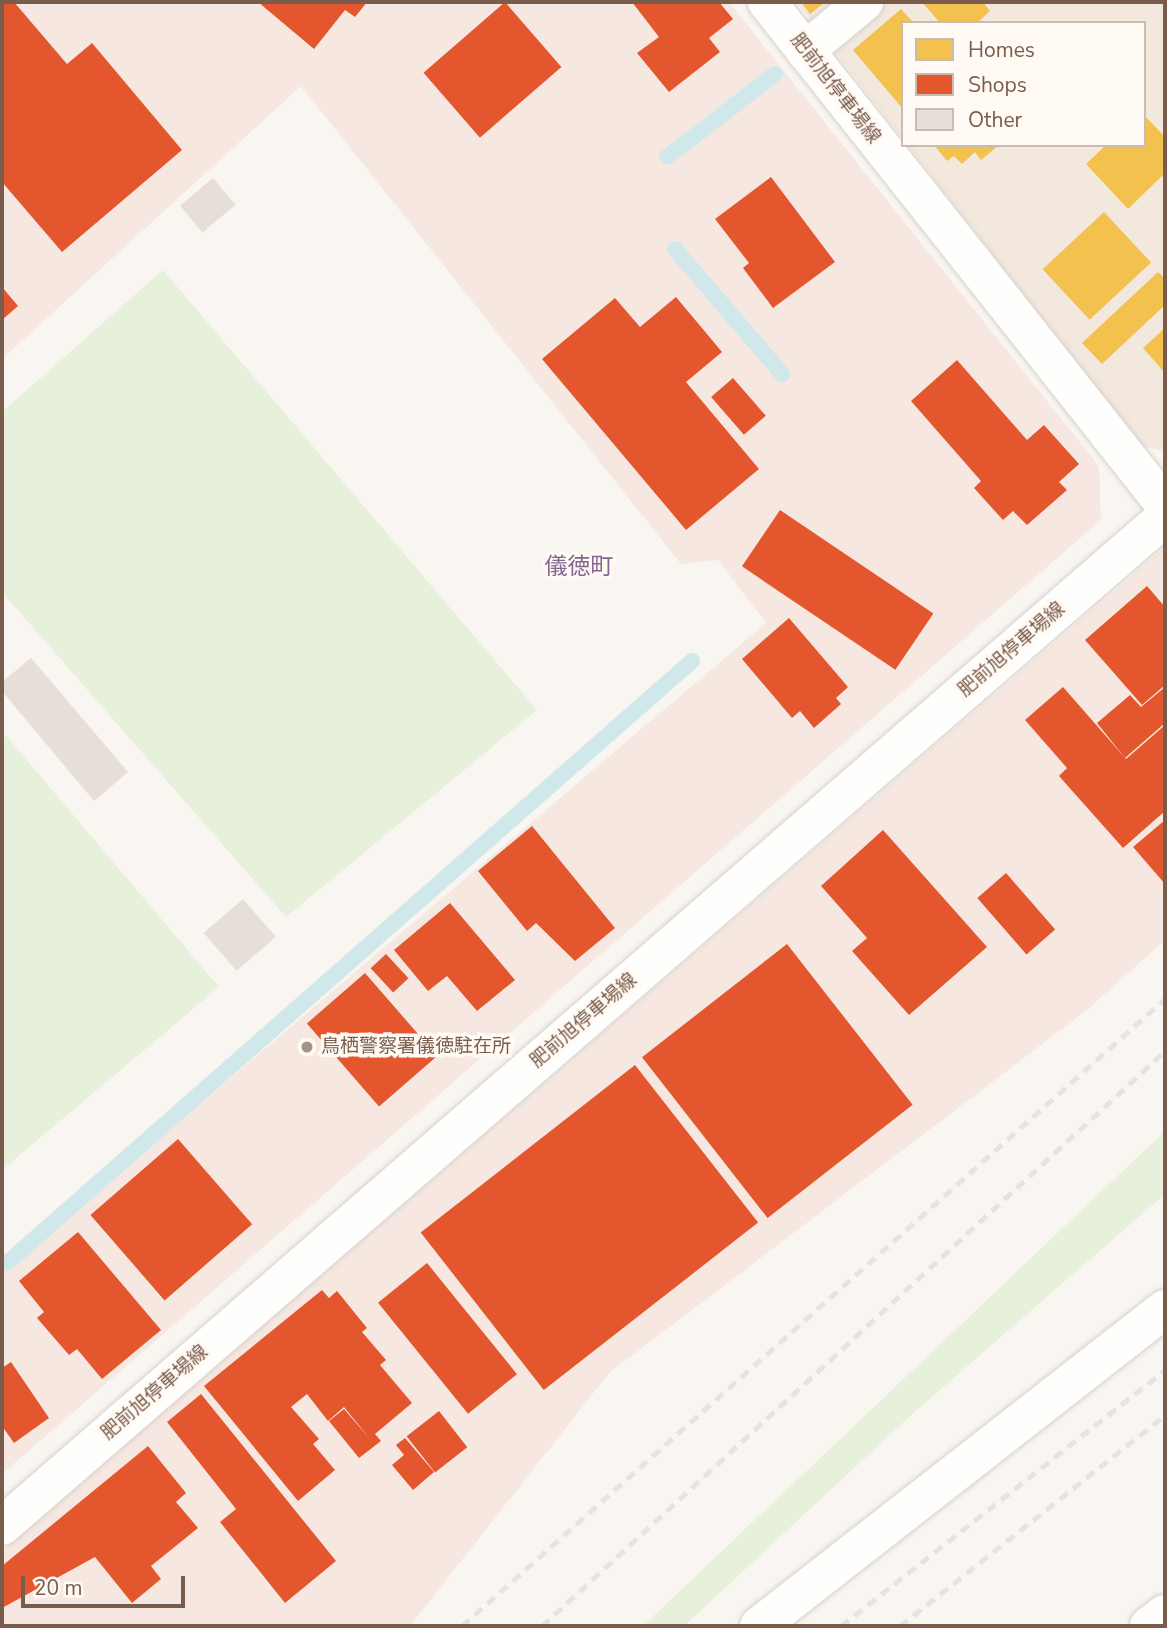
<!DOCTYPE html>
<html>
<head>
<meta charset="utf-8">
<style>
	body { margin:0 }
	#map { position:relative; width:1167px; height:1628px; overflow:hidden; background:#f9f5f0; font-family:"Nunito Sans","Noto Sans JP",sans-serif }
	div>[style] { position:absolute }
	[style*='--x'] { left:calc(var(--x)*1px); top:calc(var(--y)*1px); width:calc(var(--w)*1px); rotate:calc(var(--a)*1deg) }
	.residential>* { inset:0; background:#f2e8de }
	.commercial>* { inset:0; background:#f6e8e1 }
	.green>* { inset:0; background:#e7f0db }
	.homes>* { inset:0; background:#f2c14e; transform-origin:0 0 }
	.shops>* { inset:0; background:#e4572e; transform-origin:0 0 }
	.stream>* { height:16px; margin:-8px; padding:0 8px; transform-origin:8px; border-radius:8px; background:#d0e8ea }
	.building>* { inset:0; background:#e6ded7; transform-origin:0 0 }
	.roads { filter:drop-shadow(0 0 2px #d7d1cb) drop-shadow(0 0 2px #d7d1cb) }
	.minor>* { height:38px; margin:-19px; padding:0 19px; transform-origin:19px; border-radius:19px; background:#fefefd }
	.secondary>* { height:38px; margin:-19px; padding:0 19px; transform-origin:19px; border-radius:19px; background:#fefefd }
	.rail>* { height:5px; margin-top:-2.5px; transform-origin:0; background:repeating-linear-gradient(90deg,#e6e3e7 0 10px,transparent 0 17px) }
	.dots>* { width:19px; height:19px; translate:-50% -50%; box-sizing:border-box; border:4px solid #fffaf3; border-radius:50% }
	span { translate:-50% -50%; white-space:nowrap; text-align:center; line-height:1.15; -webkit-text-stroke:7px #fffaf3; paint-order:stroke }
	.street-label { font-size:19px; color:#7a5c4d }
	.poi-label { font-size:19px; color:#7a5c4d }
	.left { translate:0 -50%; text-align:left }
	.quarter-label { font-size:23px; color:#846695 }
	.frame { position:absolute; inset:0; border:4px solid #7a5c4d; pointer-events:none }
	.legend { position:absolute; left:901px; top:21px; width:245px; height:126px; box-sizing:border-box; background:#fffaf3; border:2px solid #cabbb1; margin:0; padding:9px 12px; list-style:none; font-size:21px; color:#7a5c4d }
	.legend li { display:flex; align-items:center; gap:14px; height:35px }
	.legend b { width:35px; border:2px solid #cabbb1 }
	.scale { position:absolute; left:21px; top:1576px; width:164px; height:32px; box-sizing:border-box; border:4px solid #7a5c4d; border-top:0; padding-left:9px; font-size:21px; line-height:24px; white-space:nowrap; color:#7a5c4d; -webkit-text-stroke:5px #fffaf3; paint-order:stroke }
</style>
</head>
<body>
<div id="map">
	<div class="residential">
		<div style="clip-path:polygon(797px 2px,1165px 2px,1165px 452px,1138px 444px,908px 145px,1144px 145px,1144px 23px,903px 23px,903px 139px)"></div>
	</div>
	<div class="commercial">
		<div style="clip-path:polygon(2px 2px,729px 2px,1099px 466px,1101px 520px,2px 1474px,2px 1272px,766px 623px,718px 560px,681px 564px,301px 86px,2px 359px)"></div>
		<div style="clip-path:polygon(1165px 547px,1165px 940px,1087px 1010px,609px 1373px,410px 1626px,2px 1626px,2px 1551px)"></div>
	</div>
	<div class="green">
		<div style="clip-path:polygon(163px 270px,537px 710px,286px 917px,2px 592px,2px 412px)"></div>
		<div style="clip-path:polygon(2px 731px,219px 987px,2px 1170px)"></div>
		<div style="clip-path:polygon(1165px 1131px,1165px 1194px,910px 1416px,684px 1626px,643px 1626px)"></div>
	</div>
	<div class="homes">
		<div style="clip-path:polygon(801px 2px,825px 2px,810px 14px)"></div>
		<div style="clip-path:polygon(922px 2px,983px 2px,990px 11px,977px 23px,940px 23px)"></div>
		<div style="clip-path:polygon(901px 9px,912px 21px,903px 23px,903px 109px,853px 50px)"></div>
		<div style="clip-path:polygon(1144px 115px,1165px 137px,1165px 173px,1128px 209px,1086px 164px,1106px 145px,1144px 145px)"></div>
		<div style="clip-path:polygon(934px 145px,999px 145px,981px 160px,975px 152px,962px 164px,954px 156px,947px 161px)"></div>
		<div style="left:1104px;top:212px;width:69px;height:84px;rotate:47deg"></div>
		<div style="clip-path:polygon(1158px 272px,1165px 279px,1165px 305px,1102px 364px,1082px 343px)"></div>
		<div style="clip-path:polygon(1165px 328px,1165px 373px,1143px 348px)"></div>
	</div>
	<div class="shops">
		<div style="clip-path:polygon(2px 2px,14px 2px,67px 64px,92px 43px,182px 150px,62px 252px,2px 182px)"></div>
		<div style="clip-path:polygon(258px 2px,367px 2px,355px 17px,345px 10px,314px 49px)"></div>
		<div style="left:505px;top:2px;width:86px;height:108px;rotate:49deg"></div>
		<div style="clip-path:polygon(632px 2px,719px 2px,733px 19px,709px 38px,720px 52px,669px 92px,637px 53px,659px 37px)"></div>
		<div style="clip-path:polygon(771px 177px,835px 262px,773px 308px,743px 268px,749px 263px,715px 219px)"></div>
		<div style="clip-path:polygon(2px 287px,18px 306px,2px 320px)"></div>
		<div style="clip-path:polygon(676px 297px,722px 352px,686px 382px,759px 469px,686px 530px,542px 359px,615px 298px,640px 327px)"></div>
		<div style="clip-path:polygon(957px 360px,1027px 440px,1044px 425px,1079px 464px,1059px 482px,1067px 490px,1027px 525px,1013px 511px,1003px 520px,974px 488px,981px 481px,911px 401px)"></div>
		<div style="left:733px;top:378px;width:50px;height:29px;rotate:49deg"></div>
		<div style="left:780px;top:510px;width:185px;height:68px;rotate:34deg"></div>
		<div style="clip-path:polygon(1147px 586px,1165px 607px,1165px 685px,1142px 705px,1085px 640px)"></div>
		<div style="clip-path:polygon(789px 618px,848px 687px,836px 698px,841px 704px,814px 728px,800px 711px,792px 718px,742px 659px)"></div>
		<div style="clip-path:polygon(1063px 687px,1126px 759px,1165px 725px,1165px 811px,1123px 848px,1059px 776px,1067px 768px,1025px 720px)"></div>
		<div style="clip-path:polygon(1165px 687px,1165px 723px,1125px 758px,1097px 723px,1130px 695px,1141px 707px)"></div>
		<div style="clip-path:polygon(1165px 820px,1165px 884px,1133px 847px)"></div>
		<div style="clip-path:polygon(532px 826px,615px 928px,575px 961px,536px 923px,527px 931px,478px 871px)"></div>
		<div style="clip-path:polygon(883px 830px,987px 947px,909px 1015px,852px 951px,867px 938px,821px 886px)"></div>
		<div style="left:1006px;top:873px;width:75px;height:38px;rotate:49deg"></div>
		<div style="clip-path:polygon(450px 903px,515px 980px,477px 1011px,447px 976px,428px 991px,394px 950px)"></div>
		<div style="left:787px;top:944px;width:204px;height:184px;rotate:52deg"></div>
		<div style="left:386px;top:954px;width:33px;height:21px;rotate:47deg"></div>
		<div style="left:365px;top:973px;width:110px;height:77px;rotate:49deg"></div>
		<div style="left:635px;top:1065px;width:200px;height:272px;rotate:52deg"></div>
		<div style="left:178px;top:1139px;width:113px;height:116px;rotate:49deg"></div>
		<div style="clip-path:polygon(78px 1232px,161px 1330px,102px 1379px,77px 1349px,69px 1355px,37px 1318px,44px 1312px,19px 1281px)"></div>
		<div style="left:427px;top:1263px;width:143px;height:63px;rotate:51deg"></div>
		<div style="clip-path:polygon(322px 1290px,329px 1298px,337px 1291px,367px 1328px,362px 1332px,386px 1360px,380px 1365px,412px 1403px,375px 1434px,381px 1441px,359px 1458px,329px 1421px,344px 1409px,370px 1439px,344px 1407px,328px 1421px,307px 1394px,291px 1407px,319px 1439px,313px 1444px,335px 1470px,298px 1501px,204px 1386px)"></div>
		<div style="clip-path:polygon(11px 1362px,49px 1418px,14px 1443px,2px 1426px,2px 1368px)"></div>
		<div style="clip-path:polygon(201px 1394px,336px 1561px,285px 1603px,220px 1522px,236px 1509px,167px 1422px)"></div>
		<div style="left:439px;top:1411px;width:46px;height:41px;rotate:52deg"></div>
		<div style="clip-path:polygon(405px 1438px,434px 1472px,413px 1490px,392px 1465px,404px 1455px,396px 1445px)"></div>
		<div style="clip-path:polygon(148px 1446px,186px 1493px,176px 1502px,198px 1528px,151px 1566px,161px 1579px,132px 1603px,95px 1557px,2px 1608px,2px 1566px)"></div>
	</div>
	<div class="stream">
		<div style="--x:667;--y:157;--w:136;--a:-37.5"></div>
		<div style="--x:675;--y:249;--w:165;--a:49.4"></div>
		<div style="--x:7;--y:1263;--w:912;--a:-41.31"></div>
	</div>
	<div class="building">
		<div style="left:213px;top:178px;width:35px;height:43px;rotate:50deg"></div>
		<div style="clip-path:polygon(31px 658px,128px 772px,94px 801px,2px 691px,2px 682px)"></div>
		<div style="left:243px;top:899px;width:50px;height:52px;rotate:49deg"></div>
	</div>
	<div class="roads">
		<div class="minor">
			<div style="--x:805;--y:51;--w:77;--a:-39.7"></div>
			<div style="--x:759;--y:1626;--w:515;--a:-37.98"></div>
			<div style="--x:1149;--y:1626;--w:20;--a:-37"></div>
		</div>
		<div class="secondary">
			<div style="--x:767;--y:2;--w:641;--a:51.65"></div>
			<div style="--x:2;--y:1526;--w:1540;--a:-40.94"></div>
		</div>
	</div>
	<div class="rail">
		<div style="--x:462;--y:1626;--w:942;--a:-41.73"></div>
		<div style="--x:542;--y:1626;--w:848;--a:-42.71"></div>
		<div style="--x:841;--y:1626;--w:413;--a:-38.3"></div>
		<div style="--x:900;--y:1626;--w:339;--a:-38.5"></div>
	</div>
	<div class="dots">
		<div style="left:307px;top:1047px;background:#a69286"></div>
	</div>
	<div class="street-label">
		<span style="left:835px;top:89px;rotate:52deg">肥前旭停車場線</span>
		<span style="left:1012px;top:650px;rotate:-41deg">肥前旭停車場線</span>
		<span style="left:584px;top:1021px;rotate:-41deg">肥前旭停車場線</span>
		<span style="left:155px;top:1393px;rotate:-41deg">肥前旭停車場線</span>
	</div>
	<div class="poi-label">
		<span class="left" style="left:321px;top:1047px">鳥栖警察署儀徳駐在所</span>
	</div>
	<div class="quarter-label">
		<span style="left:579px;top:567px">儀徳町</span>
	</div>
	<div class="frame"></div>
	<ul class="legend">
	<li><b style="height:19px;background:#f2c14e"></b>Homes</li>
	<li><b style="height:19px;background:#e4572e"></b>Shops</li>
	<li><b style="height:19px;background:#e6ded7"></b>Other</li>
	</ul>
	<div class="scale">20 m</div>
</div>
</body>
</html>
